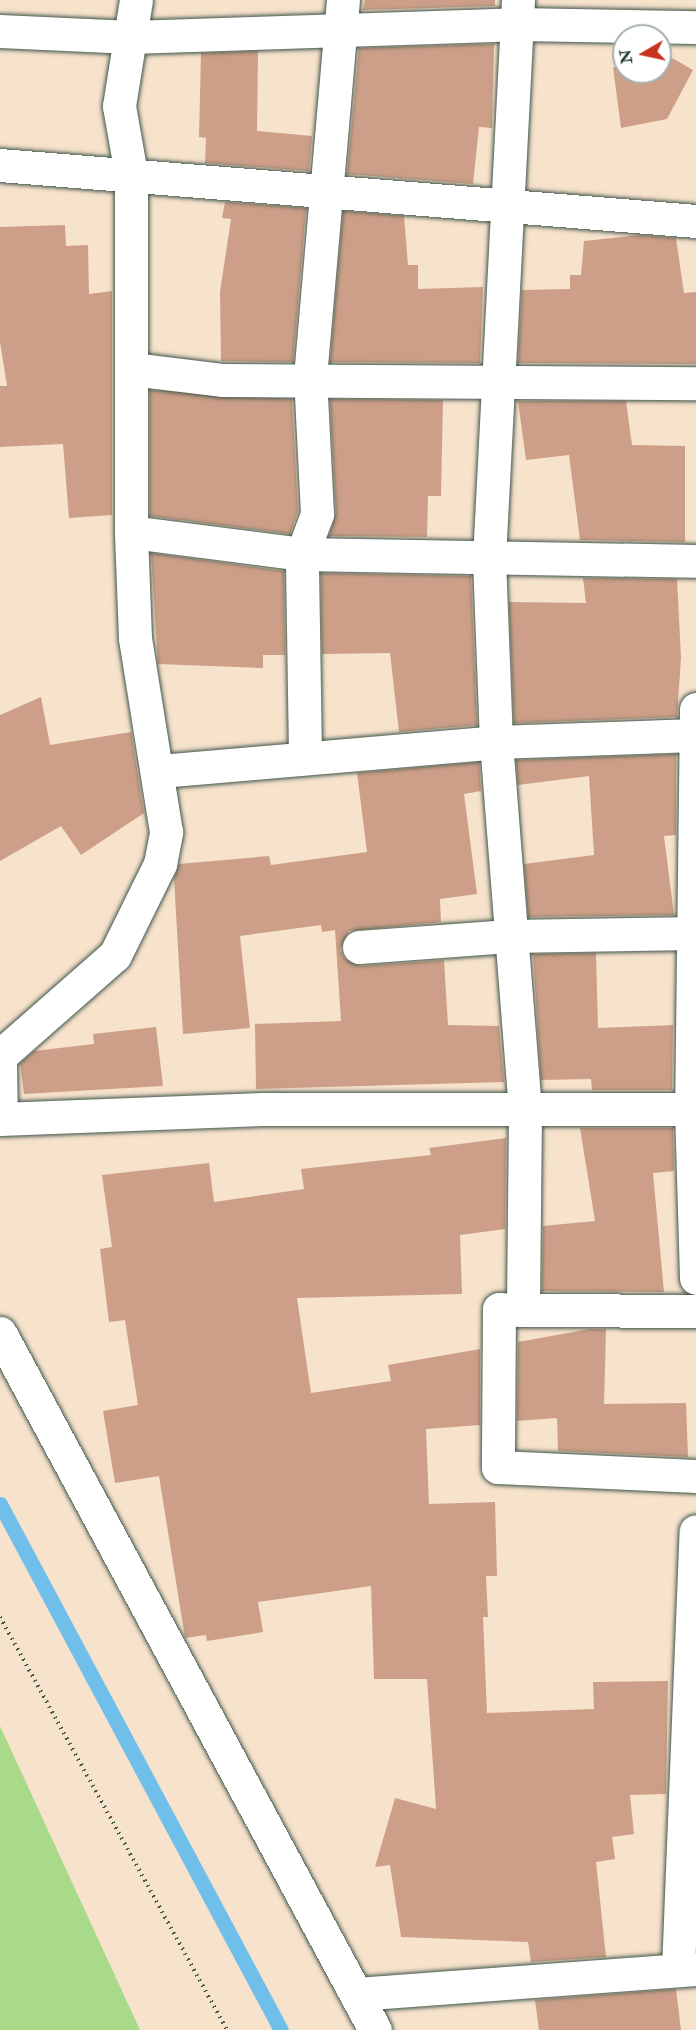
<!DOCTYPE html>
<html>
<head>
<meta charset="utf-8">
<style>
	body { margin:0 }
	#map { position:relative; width:696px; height:2030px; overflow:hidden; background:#f7e2cc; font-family:"IM FELL Double Pica",serif }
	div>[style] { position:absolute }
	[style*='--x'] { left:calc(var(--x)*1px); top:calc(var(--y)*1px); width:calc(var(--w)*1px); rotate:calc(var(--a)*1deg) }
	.green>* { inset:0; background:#a8da89 }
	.stream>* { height:15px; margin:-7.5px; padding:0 7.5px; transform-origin:7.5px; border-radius:7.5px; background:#6fbfea }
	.building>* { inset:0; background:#cd9f88 }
	.path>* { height:4px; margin-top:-2px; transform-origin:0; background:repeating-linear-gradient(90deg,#3f564b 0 1.5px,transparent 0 6px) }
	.roads { filter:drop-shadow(0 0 2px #3f564b) drop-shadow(0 0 2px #3f564b) }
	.minor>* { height:33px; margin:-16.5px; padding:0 16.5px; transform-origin:16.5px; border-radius:16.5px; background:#fff }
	span { translate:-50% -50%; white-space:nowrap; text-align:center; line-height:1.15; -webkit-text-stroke:4.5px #fff; paint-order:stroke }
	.north { position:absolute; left:612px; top:24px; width:60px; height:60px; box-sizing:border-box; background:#fff; border:2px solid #a5b1ae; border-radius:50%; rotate:261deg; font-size:16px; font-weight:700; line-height:24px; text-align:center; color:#1f3d34 }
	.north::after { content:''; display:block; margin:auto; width:21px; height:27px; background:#c8321e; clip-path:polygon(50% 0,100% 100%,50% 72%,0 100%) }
</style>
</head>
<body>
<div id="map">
	<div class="green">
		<div style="clip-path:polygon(0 1726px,140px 2030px,0 2030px)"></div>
	</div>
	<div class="stream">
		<div style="--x:0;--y:1504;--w:596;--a:61.89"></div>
	</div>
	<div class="building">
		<div style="clip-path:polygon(365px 0,495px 0,495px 6px,363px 10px)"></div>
		<div style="clip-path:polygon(494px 44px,492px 128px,479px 127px,473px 184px,347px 174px,359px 48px)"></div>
		<div style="clip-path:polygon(258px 51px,257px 131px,312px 136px,309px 171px,205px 163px,206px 138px,199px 137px,201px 53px)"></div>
		<div style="clip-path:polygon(660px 51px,693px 70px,667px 119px,621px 128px,613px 67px,660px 72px)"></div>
		<div style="clip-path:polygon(225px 202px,306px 208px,293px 362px,221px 361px,220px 292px,231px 219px,222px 218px)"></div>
		<div style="clip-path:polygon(343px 211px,404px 216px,408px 265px,418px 265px,418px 289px,483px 287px,480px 363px,330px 362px)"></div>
		<div style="clip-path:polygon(65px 225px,66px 246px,88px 245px,89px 294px,112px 291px,112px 515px,69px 518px,63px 444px,0 447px,0 386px,7px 386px,0 342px,0 227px)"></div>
		<div style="clip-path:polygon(640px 235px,676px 238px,684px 293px,696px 292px,696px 364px,518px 363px,522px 290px,570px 289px,570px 275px,581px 275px,584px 241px)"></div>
		<div style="clip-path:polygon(150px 390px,292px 399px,298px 511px,290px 534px,150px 516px)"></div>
		<div style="clip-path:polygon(330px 399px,443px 400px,441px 496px,428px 496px,427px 537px,329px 536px,336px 513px)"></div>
		<div style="clip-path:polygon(518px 401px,626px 401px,632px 445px,685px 446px,685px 542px,580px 540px,569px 455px,526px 460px)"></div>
		<div style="clip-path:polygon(151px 553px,284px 571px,285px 655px,263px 655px,263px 668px,158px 664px)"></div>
		<div style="clip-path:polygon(321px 573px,471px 576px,477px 725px,399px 732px,390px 653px,322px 654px)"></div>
		<div style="clip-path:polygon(583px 578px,677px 579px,681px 658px,677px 717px,514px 723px,509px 602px,586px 603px)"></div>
		<div style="clip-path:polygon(41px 697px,50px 745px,131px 732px,144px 813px,81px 855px,61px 826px,0 861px,0 715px)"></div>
		<div style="clip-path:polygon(676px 754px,676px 835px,664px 836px,674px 915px,528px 917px,524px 864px,594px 855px,589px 776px,518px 785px,516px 760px)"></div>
		<div style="clip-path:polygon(479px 762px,481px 791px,464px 794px,477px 894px,440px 899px,441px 922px,349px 931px,340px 949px,344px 958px,360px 966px,444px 960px,448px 1025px,499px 1026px,504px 1082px,256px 1089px,255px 1024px,341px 1021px,335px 930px,322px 932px,321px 925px,240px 936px,250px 1028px,183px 1034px,174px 878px,179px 864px,269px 856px,271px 865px,367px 852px,357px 773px)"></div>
		<div style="clip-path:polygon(596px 953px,598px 1028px,673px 1025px,672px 1090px,592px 1090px,591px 1079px,541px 1080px,533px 954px)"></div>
		<div style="clip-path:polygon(156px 1027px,163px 1086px,24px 1094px,20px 1063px,34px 1051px,94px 1044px,93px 1034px)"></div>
		<div style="clip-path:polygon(580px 1128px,673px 1128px,674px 1171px,653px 1173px,664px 1292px,542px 1291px,543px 1226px,595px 1221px)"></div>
		<div style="clip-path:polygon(506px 1138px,505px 1229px,460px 1235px,462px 1294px,297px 1298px,311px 1393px,391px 1381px,388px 1365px,480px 1349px,480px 1425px,426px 1429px,429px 1504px,495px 1502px,497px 1576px,486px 1576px,488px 1617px,483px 1617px,487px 1713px,594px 1709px,593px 1682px,668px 1681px,666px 1794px,630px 1795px,634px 1834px,612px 1837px,615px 1859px,596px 1862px,606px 1957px,531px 1962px,528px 1942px,401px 1937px,390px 1865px,375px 1867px,395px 1798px,436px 1809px,427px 1679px,374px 1679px,371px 1586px,258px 1602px,263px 1632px,207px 1641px,206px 1635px,185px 1638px,159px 1476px,115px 1483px,103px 1411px,138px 1405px,125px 1320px,109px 1322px,100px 1249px,112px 1247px,102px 1175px,209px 1163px,214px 1202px,304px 1189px,301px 1169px,431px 1155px,429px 1148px)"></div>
		<div style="clip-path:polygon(590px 1329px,606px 1329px,604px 1404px,686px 1403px,688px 1457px,558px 1451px,557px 1418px,517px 1421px,518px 1342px)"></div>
		<div style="clip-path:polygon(676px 1989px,681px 2030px,539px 2030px,535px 2000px)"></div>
	</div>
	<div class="path">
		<div style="--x:0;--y:1617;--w:471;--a:61.2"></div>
	</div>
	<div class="roads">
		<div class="minor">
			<div style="--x:518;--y:0;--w:560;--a:92.97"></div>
			<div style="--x:489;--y:559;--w:183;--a:87.8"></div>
			<div style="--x:496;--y:742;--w:372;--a:85.5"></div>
			<div style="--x:525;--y:1113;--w:197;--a:90.6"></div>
			<div style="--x:523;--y:1310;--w:24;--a:-178"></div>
			<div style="--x:499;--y:1309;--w:158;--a:90.4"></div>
			<div style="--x:498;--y:1467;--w:198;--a:2.6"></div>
			<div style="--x:0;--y:31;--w:131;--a:2.6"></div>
			<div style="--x:131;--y:37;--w:386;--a:-1.9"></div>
			<div style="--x:517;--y:24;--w:179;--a:1"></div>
			<div style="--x:0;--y:165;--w:698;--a:4.6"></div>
			<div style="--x:132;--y:369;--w:92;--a:6.9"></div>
			<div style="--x:223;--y:380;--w:473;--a:0.4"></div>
			<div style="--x:131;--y:532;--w:172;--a:7.3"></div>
			<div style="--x:302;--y:554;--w:394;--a:1"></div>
			<div style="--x:696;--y:709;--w:400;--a:90.7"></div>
			<div style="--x:691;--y:1109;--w:169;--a:88.3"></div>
			<div style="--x:305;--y:756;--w:202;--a:-90.9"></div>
			<div style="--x:302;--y:554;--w:43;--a:-69.4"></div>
			<div style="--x:317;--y:514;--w:137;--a:-92.9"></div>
			<div style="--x:310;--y:377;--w:378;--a:-85"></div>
			<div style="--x:160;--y:771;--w:337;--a:-4.9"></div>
			<div style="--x:496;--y:742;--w:200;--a:-2"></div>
			<div style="--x:359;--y:947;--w:150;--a:-4.2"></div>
			<div style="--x:509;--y:936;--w:187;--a:-0.9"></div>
			<div style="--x:0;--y:1056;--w:153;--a:-41.3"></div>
			<div style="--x:115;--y:955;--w:102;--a:-63.7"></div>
			<div style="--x:160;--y:864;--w:33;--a:-79"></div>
			<div style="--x:166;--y:832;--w:196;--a:-99.1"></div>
			<div style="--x:135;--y:638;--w:106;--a:-92.2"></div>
			<div style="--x:131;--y:532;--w:358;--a:-90"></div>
			<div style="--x:131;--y:174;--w:69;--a:-100"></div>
			<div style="--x:119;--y:106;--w:107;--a:-80.9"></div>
			<div style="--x:0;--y:1064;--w:55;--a:89"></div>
			<div style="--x:0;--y:1119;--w:263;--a:-2.2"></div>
			<div style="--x:263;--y:1109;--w:433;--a:0"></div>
			<div style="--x:523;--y:1310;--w:173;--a:0.3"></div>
			<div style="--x:0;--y:1333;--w:791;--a:61.72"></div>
			<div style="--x:678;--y:1970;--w:439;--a:-87.7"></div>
			<div style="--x:356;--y:1994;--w:341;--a:-4.2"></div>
		</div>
	</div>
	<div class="north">N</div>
</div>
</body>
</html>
